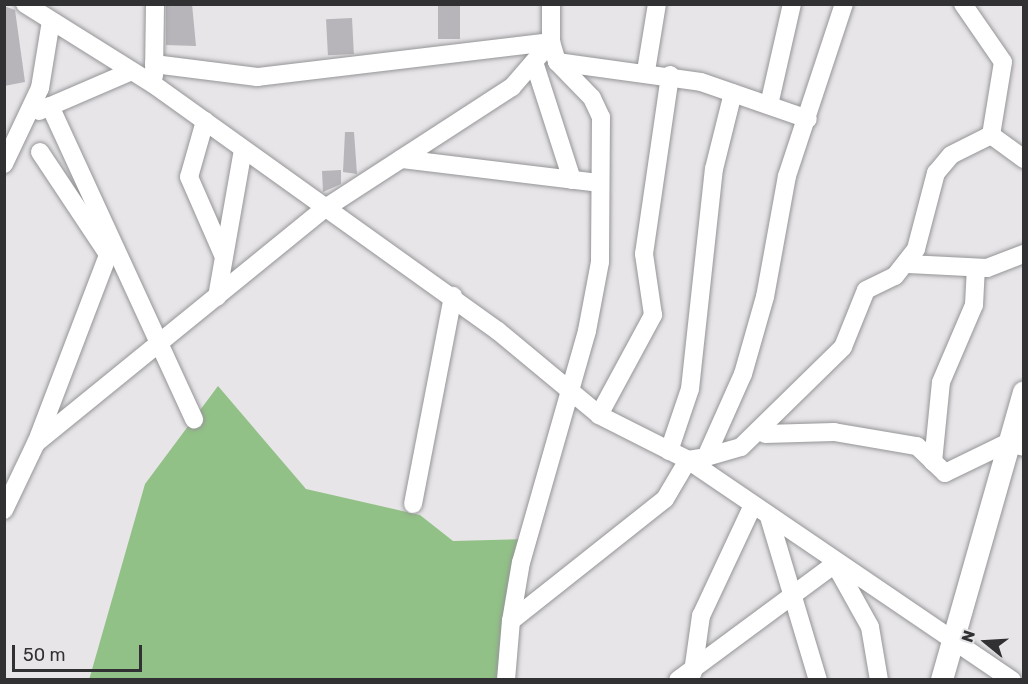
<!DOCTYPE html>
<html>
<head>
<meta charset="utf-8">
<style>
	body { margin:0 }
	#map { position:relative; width:1028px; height:684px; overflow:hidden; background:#e7e5e8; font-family:Rubik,sans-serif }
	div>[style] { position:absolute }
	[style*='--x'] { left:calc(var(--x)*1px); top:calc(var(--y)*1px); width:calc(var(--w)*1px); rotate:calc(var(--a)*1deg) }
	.forest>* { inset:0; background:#91c186 }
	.building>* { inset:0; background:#b7b5b9; transform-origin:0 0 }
	.roads { filter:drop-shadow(0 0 2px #959497) drop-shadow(0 0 2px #959497) }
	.minor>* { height:18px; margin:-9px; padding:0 9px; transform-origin:9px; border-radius:9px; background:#fff }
	.tertiary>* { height:22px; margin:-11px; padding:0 11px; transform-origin:11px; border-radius:11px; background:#fff }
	span { translate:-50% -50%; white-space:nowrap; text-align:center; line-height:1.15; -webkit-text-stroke:6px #e7e5e8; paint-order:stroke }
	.frame { position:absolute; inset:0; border:6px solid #313032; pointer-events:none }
	.north { position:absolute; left:956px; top:612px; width:60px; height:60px; -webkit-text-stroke:4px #e7e5e8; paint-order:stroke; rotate:288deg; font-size:16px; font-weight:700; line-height:24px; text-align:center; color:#313032 }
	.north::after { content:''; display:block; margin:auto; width:21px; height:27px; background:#313032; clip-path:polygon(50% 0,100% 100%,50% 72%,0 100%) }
	.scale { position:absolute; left:12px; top:645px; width:130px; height:27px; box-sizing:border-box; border:3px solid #313032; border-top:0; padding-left:8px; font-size:18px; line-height:21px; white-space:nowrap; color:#313032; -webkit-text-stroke:4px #e7e5e8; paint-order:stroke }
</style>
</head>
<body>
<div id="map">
	<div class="forest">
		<div style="clip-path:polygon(218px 386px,306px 489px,420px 515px,453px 541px,528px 539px,500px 679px,89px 680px,145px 484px)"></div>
	</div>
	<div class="building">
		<div style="clip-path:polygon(166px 4px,192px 4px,196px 46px,166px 45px)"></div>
		<div style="left:438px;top:4px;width:22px;height:35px"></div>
		<div style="clip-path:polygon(4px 6px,15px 10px,25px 82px,4px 86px)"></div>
		<div style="left:352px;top:18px;width:36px;height:26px;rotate:87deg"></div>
		<div style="clip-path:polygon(345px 132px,354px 132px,357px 174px,343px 172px)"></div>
		<div style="clip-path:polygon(341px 170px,341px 184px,323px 192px,322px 171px)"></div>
	</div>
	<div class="roads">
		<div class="minor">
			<div style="--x:25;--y:4;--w:151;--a:32"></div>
			<div style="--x:153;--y:84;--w:424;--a:35.6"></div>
			<div style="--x:498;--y:331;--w:131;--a:39.7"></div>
			<div style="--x:599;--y:415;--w:100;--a:26.8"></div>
			<div style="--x:688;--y:460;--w:392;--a:34.2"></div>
			<div style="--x:551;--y:4;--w:38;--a:90"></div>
			<div style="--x:551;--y:42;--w:21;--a:73"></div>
			<div style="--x:557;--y:62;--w:50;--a:45.8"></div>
			<div style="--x:592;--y:98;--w:21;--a:65"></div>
			<div style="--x:601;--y:117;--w:145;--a:90.4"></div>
			<div style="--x:600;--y:262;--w:70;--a:100.7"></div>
			<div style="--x:587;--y:331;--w:240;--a:105.9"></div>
			<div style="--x:521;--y:562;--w:60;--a:99.6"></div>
			<div style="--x:511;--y:621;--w:196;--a:-38.4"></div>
			<div style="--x:665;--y:499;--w:45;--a:-59.5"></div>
			<div style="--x:688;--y:460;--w:18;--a:-9"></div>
			<div style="--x:706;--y:457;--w:91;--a:-66"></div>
			<div style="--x:743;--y:374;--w:80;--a:-74.1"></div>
			<div style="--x:765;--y:297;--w:123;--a:-79.7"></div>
			<div style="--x:787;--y:176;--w:181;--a:-71.7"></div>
			<div style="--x:963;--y:4;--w:70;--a:55.4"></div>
			<div style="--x:1003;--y:62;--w:74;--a:99.3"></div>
			<div style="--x:991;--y:135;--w:41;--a:36"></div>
			<div style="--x:534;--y:62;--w:124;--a:72.1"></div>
			<div style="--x:557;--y:62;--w:145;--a:7.9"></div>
			<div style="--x:701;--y:82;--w:113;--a:19.1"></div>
			<div style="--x:154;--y:64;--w:104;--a:7.2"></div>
			<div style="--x:257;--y:77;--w:296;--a:-6.8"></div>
			<div style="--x:646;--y:71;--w:68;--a:-80.7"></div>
			<div style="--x:154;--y:76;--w:72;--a:-89.2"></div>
			<div style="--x:769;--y:105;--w:104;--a:-77.2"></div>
			<div style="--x:50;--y:106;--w:345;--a:65.3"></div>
			<div style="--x:39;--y:111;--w:101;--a:-23.3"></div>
			<div style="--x:205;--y:121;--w:58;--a:105.9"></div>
			<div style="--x:189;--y:177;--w:87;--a:66.4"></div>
			<div style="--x:40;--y:152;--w:125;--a:56.4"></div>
			<div style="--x:401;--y:159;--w:200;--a:6.9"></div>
			<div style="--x:4;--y:164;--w:84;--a:-64.7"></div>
			<div style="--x:40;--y:88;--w:68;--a:-80.7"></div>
			<div style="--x:908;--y:264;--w:79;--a:2.9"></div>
			<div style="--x:987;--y:268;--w:40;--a:-21"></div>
			<div style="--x:217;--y:297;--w:149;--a:-80"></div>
			<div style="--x:599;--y:415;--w:114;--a:-61.6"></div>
			<div style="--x:653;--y:315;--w:62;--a:-98.4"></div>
			<div style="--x:644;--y:254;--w:181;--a:-81.7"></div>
			<div style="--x:765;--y:434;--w:69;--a:-1.7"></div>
			<div style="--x:834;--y:432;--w:84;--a:9.6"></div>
			<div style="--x:917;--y:446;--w:39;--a:44"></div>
			<div style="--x:945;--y:473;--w:69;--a:-25.8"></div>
			<div style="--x:1007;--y:443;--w:17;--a:13"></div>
			<div style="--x:37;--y:441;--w:199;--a:-69.1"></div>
			<div style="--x:669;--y:451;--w:65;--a:-71.3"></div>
			<div style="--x:690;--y:389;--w:221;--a:-83.8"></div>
			<div style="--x:714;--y:169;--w:78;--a:-76"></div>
			<div style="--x:706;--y:457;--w:36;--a:-16"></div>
			<div style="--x:741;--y:447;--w:143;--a:-44.4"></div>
			<div style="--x:843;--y:347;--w:61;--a:-68"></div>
			<div style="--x:866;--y:290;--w:32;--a:-26"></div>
			<div style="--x:895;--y:276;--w:34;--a:-52"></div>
			<div style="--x:916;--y:249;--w:79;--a:-75.3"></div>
			<div style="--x:936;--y:173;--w:23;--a:-50"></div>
			<div style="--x:951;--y:155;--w:45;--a:-26.6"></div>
			<div style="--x:933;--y:462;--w:80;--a:-84.3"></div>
			<div style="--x:941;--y:382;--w:84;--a:-66.8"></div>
			<div style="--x:974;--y:305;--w:37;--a:-87"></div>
			<div style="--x:413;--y:504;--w:212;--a:-79.1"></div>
			<div style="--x:4;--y:510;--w:74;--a:-64.5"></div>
			<div style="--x:36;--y:443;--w:371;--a:-39.1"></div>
			<div style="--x:324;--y:209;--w:224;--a:-33"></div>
			<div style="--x:512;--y:87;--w:60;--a:-49.1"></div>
			<div style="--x:769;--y:517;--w:170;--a:73.3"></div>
			<div style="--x:693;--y:672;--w:57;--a:-81.9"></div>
			<div style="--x:701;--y:616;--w:123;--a:-64.9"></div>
			<div style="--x:506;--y:680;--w:59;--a:-85.2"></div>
			<div style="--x:678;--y:680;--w:195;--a:-36.5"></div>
			<div style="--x:835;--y:564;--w:72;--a:60.9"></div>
			<div style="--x:870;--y:627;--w:54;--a:80.4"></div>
		</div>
		<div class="tertiary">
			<div style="--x:942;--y:680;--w:299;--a:-74.1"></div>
		</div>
	</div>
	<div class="frame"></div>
	<div class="north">N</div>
	<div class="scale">50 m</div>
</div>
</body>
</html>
